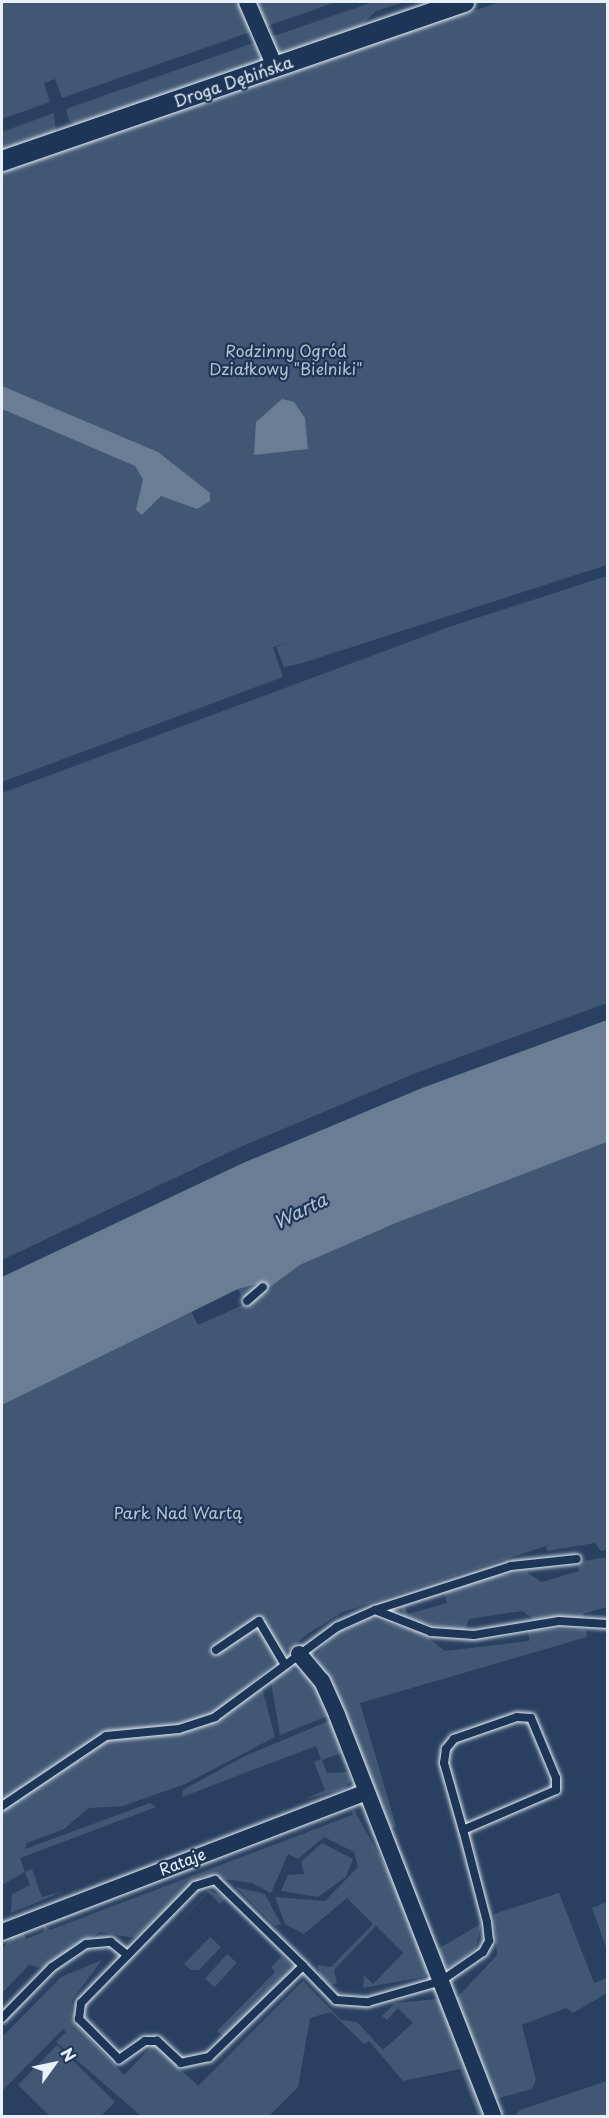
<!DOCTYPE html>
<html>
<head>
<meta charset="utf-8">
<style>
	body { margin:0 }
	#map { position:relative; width:609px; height:2118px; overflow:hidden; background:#294061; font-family:"Playpen Sans",sans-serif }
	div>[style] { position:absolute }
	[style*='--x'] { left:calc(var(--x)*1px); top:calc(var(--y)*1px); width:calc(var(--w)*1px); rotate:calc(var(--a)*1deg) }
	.green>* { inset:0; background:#415774; transform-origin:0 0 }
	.water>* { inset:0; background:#6b7c95 }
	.roads { filter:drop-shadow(0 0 2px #e8f1f8) drop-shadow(0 0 2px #e8f1f8) }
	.service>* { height:8px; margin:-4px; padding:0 4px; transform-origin:4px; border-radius:4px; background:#1d3557 }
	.minor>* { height:16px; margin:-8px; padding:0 8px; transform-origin:8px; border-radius:8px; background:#1d3557 }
	.tertiary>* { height:20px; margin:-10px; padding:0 10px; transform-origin:10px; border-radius:10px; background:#1d3557 }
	span { translate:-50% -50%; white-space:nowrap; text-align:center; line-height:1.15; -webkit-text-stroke:4.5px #1d3557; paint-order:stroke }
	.street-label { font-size:16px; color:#e8f1f8 }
	.park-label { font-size:16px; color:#b6c3d0 }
	.water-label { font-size:18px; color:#b6c2d0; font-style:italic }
	.frame { position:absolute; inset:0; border:3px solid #e8f1f8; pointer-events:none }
	.north { position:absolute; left:24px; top:2034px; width:60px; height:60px; -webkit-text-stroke:4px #1d3557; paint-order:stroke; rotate:57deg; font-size:16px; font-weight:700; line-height:24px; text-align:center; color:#e8f1f8 }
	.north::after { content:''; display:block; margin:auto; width:21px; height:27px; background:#e8f1f8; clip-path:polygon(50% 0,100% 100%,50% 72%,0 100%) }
</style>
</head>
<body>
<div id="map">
	<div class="green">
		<div style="clip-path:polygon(2px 2px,336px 2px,62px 98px,55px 79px,44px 83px,50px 102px,2px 119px)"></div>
		<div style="clip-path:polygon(373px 2px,404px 2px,376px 11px,356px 31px,285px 56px,276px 54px,268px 38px)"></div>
		<div style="clip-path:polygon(500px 2px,607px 2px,607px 565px,299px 664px,284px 667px,276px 647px,286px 643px,273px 647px,283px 677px,2px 782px,2px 169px,462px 10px,464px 14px)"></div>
		<div style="clip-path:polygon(256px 42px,263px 61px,76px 126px,69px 121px,66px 109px)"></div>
		<div style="clip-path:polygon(54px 113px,56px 133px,2px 154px,2px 132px)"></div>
		<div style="clip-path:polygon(607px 576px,607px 1003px,416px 1073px,238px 1148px,2px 1260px,2px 793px,449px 627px)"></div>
		<div style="clip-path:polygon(607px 1142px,607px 1550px,601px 1551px,595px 1543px,547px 1551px,546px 1546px,343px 1612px,307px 1634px,218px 1712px,177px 1725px,105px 1733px,2px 1802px,2px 1405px,191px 1311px,198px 1325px,245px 1304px,238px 1289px,261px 1283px,266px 1290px,300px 1265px,396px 1223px)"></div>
		<div style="clip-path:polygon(607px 1557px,607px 1607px,583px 1614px,584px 1620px,535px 1620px,522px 1611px,469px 1619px,464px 1632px,405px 1618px,401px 1611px,404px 1605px,408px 1614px,447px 1603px,444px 1592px,493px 1576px,526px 1572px,542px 1582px,579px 1571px,577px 1562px)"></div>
		<div style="clip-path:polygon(370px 1618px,422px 1633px,445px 1651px,529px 1641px,528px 1629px,586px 1630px,587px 1637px,360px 1703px,396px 1826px,391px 1828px,438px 1949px,481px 1924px,476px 1948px,451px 1967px,443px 1967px,316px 1655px,333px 1635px)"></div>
		<div style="clip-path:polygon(288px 1667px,313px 1678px,330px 1715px,280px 1735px,271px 1682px)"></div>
		<div style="clip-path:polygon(262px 1688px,275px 1737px,185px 1784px,123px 1806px,89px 1808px,64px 1829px,27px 1843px,25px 1849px,150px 1803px,156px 1807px,20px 1858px,25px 1872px,32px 1869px,42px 1897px,64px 1891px,11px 1913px,12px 1894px,30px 1885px,25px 1872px,2px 1885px,2px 1810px,107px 1740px,192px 1730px,222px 1718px)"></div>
		<div style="clip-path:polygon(331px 1720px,341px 1753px,322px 1760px,327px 1773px,347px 1772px,351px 1780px,345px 1789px,305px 1799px,325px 1790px,314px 1762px,321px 1759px,316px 1746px,182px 1797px,183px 1790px,245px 1756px)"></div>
		<div style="clip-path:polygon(353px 1808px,393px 1880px,429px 1971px,424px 1977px,363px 1988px,364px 1975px,373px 1984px,403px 1953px,376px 1926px,334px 1970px,337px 1983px,330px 1985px,319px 1974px,318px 1965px,331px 1967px,373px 1924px,347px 1898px,304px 1934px,285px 1924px,275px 1897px,325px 1901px,358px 1867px,354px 1852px,324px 1837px,298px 1859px,288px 1854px,271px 1893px,252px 1883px,203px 1876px,135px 1938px,100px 1932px,43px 1968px,29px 1965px,2px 1993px,2px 1949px,21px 1928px,26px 1939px,43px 1932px,44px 1925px,50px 1930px,352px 1815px)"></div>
		<div style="clip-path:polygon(322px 1843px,353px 1859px,346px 1877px,318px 1897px,281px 1891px,288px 1875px,304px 1874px,301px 1862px)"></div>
		<div style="clip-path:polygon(236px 1887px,265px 1894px,281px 1924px,275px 1926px)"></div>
		<div style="clip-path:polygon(209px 1890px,226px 1898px,220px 1904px,208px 1892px,143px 1959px)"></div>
		<div style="clip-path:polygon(559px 1893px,594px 1983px,607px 1978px,607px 1993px,573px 2013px,566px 2008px,522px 2025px,536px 2080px,532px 2089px,496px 2099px,456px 1999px,497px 1955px,494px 1914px)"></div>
		<div style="clip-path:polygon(607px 1902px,607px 1950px,592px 1908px)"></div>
		<div style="clip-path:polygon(210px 1937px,221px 1947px,199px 1970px,191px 1970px,184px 1964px)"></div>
		<div style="left:227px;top:1954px;width:13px;height:33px;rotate:42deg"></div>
		<div style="clip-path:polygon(282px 1956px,293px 1967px,291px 1973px,224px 2037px,217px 2031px,275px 1972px,271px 1967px)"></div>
		<div style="clip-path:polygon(102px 1960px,72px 2000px,71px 2019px,124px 2075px,154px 2044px,198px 2086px,303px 1981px,341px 2020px,357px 2022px,383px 2050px,413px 2023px,398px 2008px,387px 2020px,382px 2016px,395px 2003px,439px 1999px,490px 2116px,478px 2116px,460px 2069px,403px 2081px,369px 2041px,364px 2044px,331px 2012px,310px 2018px,298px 2087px,269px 2116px,141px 2116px,56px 2042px,66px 2032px,63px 2029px,2px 2091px,2px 2037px,61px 1977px)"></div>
		<div style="clip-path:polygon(57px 2045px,115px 2102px,101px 2116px,50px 2116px,18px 2085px)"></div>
		<div style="clip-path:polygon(607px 2081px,607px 2116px,514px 2116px,520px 2110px)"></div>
	</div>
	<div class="water">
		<div style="clip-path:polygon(2px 386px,158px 452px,210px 493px,210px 501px,197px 509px,161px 496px,142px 515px,136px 510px,143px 479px,135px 466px,2px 409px)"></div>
		<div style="clip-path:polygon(282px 399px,294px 402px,305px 418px,308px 449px,254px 455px,256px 422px)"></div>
		<div style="clip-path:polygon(607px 1020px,607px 1142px,396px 1223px,300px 1265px,266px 1290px,261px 1283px,238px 1289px,2px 1405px,2px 1277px,243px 1163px,422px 1088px)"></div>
	</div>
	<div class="roads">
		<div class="service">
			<div style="--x:247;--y:1301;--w:21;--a:-41"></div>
			<div style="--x:375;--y:1610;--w:60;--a:21.4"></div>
			<div style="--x:431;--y:1632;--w:43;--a:4"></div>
			<div style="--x:474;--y:1635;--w:86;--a:-9.4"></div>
			<div style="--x:559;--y:1621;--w:49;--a:3.5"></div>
			<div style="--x:216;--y:1650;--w:52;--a:-34"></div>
			<div style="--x:259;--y:1621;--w:51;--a:59.4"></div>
			<div style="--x:2;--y:1806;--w:125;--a:-33.9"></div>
			<div style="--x:106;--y:1736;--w:73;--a:-5.5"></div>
			<div style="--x:179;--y:1729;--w:38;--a:-18"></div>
			<div style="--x:215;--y:1717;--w:152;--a:-36.4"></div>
			<div style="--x:337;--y:1627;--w:42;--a:-24.1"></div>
			<div style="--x:375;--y:1610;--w:143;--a:-17.9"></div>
			<div style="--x:511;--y:1566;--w:66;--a:-6.1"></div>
			<div style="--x:215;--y:1880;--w:123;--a:44.3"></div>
			<div style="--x:303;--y:1966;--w:131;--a:135.9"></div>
			<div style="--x:209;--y:2057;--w:29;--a:168"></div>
			<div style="--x:181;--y:2063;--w:33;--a:-137"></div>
			<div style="--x:157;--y:2041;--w:12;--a:180"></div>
			<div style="--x:145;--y:2041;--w:32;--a:145"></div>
			<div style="--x:119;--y:2059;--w:57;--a:-135"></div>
			<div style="--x:79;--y:2019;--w:16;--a:-83"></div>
			<div style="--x:81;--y:2003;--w:163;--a:-45.7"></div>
			<div style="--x:195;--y:1886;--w:21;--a:-17"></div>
			<div style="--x:303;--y:1966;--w:47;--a:45.9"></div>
			<div style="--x:336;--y:2000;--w:32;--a:4"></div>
			<div style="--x:368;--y:2002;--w:76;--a:-16"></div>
			<div style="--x:441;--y:1981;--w:51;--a:-34.6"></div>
			<div style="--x:483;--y:1952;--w:13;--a:-61"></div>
			<div style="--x:489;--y:1941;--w:19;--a:-96"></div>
			<div style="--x:487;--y:1922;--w:95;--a:-104.6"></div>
			<div style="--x:463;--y:1830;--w:101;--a:-23.3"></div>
			<div style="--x:556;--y:1790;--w:12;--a:-90"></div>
			<div style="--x:556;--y:1778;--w:65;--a:-112.6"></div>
			<div style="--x:531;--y:1718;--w:14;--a:-176"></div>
			<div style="--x:517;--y:1717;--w:67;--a:160.8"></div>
			<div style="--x:454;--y:1739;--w:13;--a:129"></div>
			<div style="--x:446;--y:1749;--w:14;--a:98"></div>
			<div style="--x:444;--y:1763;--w:70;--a:74.2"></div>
			<div style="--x:2;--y:2018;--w:71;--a:-45.6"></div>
			<div style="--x:52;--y:1967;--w:41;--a:-34.1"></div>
			<div style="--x:86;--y:1944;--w:25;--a:-5"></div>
			<div style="--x:111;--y:1942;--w:21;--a:39"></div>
		</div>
		<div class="minor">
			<div style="--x:247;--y:2;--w:71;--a:66.7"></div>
			<div style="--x:299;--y:1654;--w:35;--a:50"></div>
			<div style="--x:322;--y:1681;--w:37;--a:66"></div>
			<div style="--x:337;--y:1715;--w:430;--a:68.7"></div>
			<div style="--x:2;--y:1932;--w:388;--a:-21"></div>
		</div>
		<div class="tertiary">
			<div style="--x:2;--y:161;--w:489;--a:-19"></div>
		</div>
	</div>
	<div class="street-label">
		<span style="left:233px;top:81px;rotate:-19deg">Droga Dębińska</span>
		<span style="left:182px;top:1861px;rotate:-21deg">Rataje</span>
	</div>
	<div class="park-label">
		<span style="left:286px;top:359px">Rodzinny Ogród<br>Działkowy "Bielniki"</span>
		<span style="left:178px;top:1512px">Park Nad Wartą</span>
	</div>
	<div class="water-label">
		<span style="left:300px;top:1211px;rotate:-27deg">Warta</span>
	</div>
	<div class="frame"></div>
	<div class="north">N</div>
</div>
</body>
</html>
